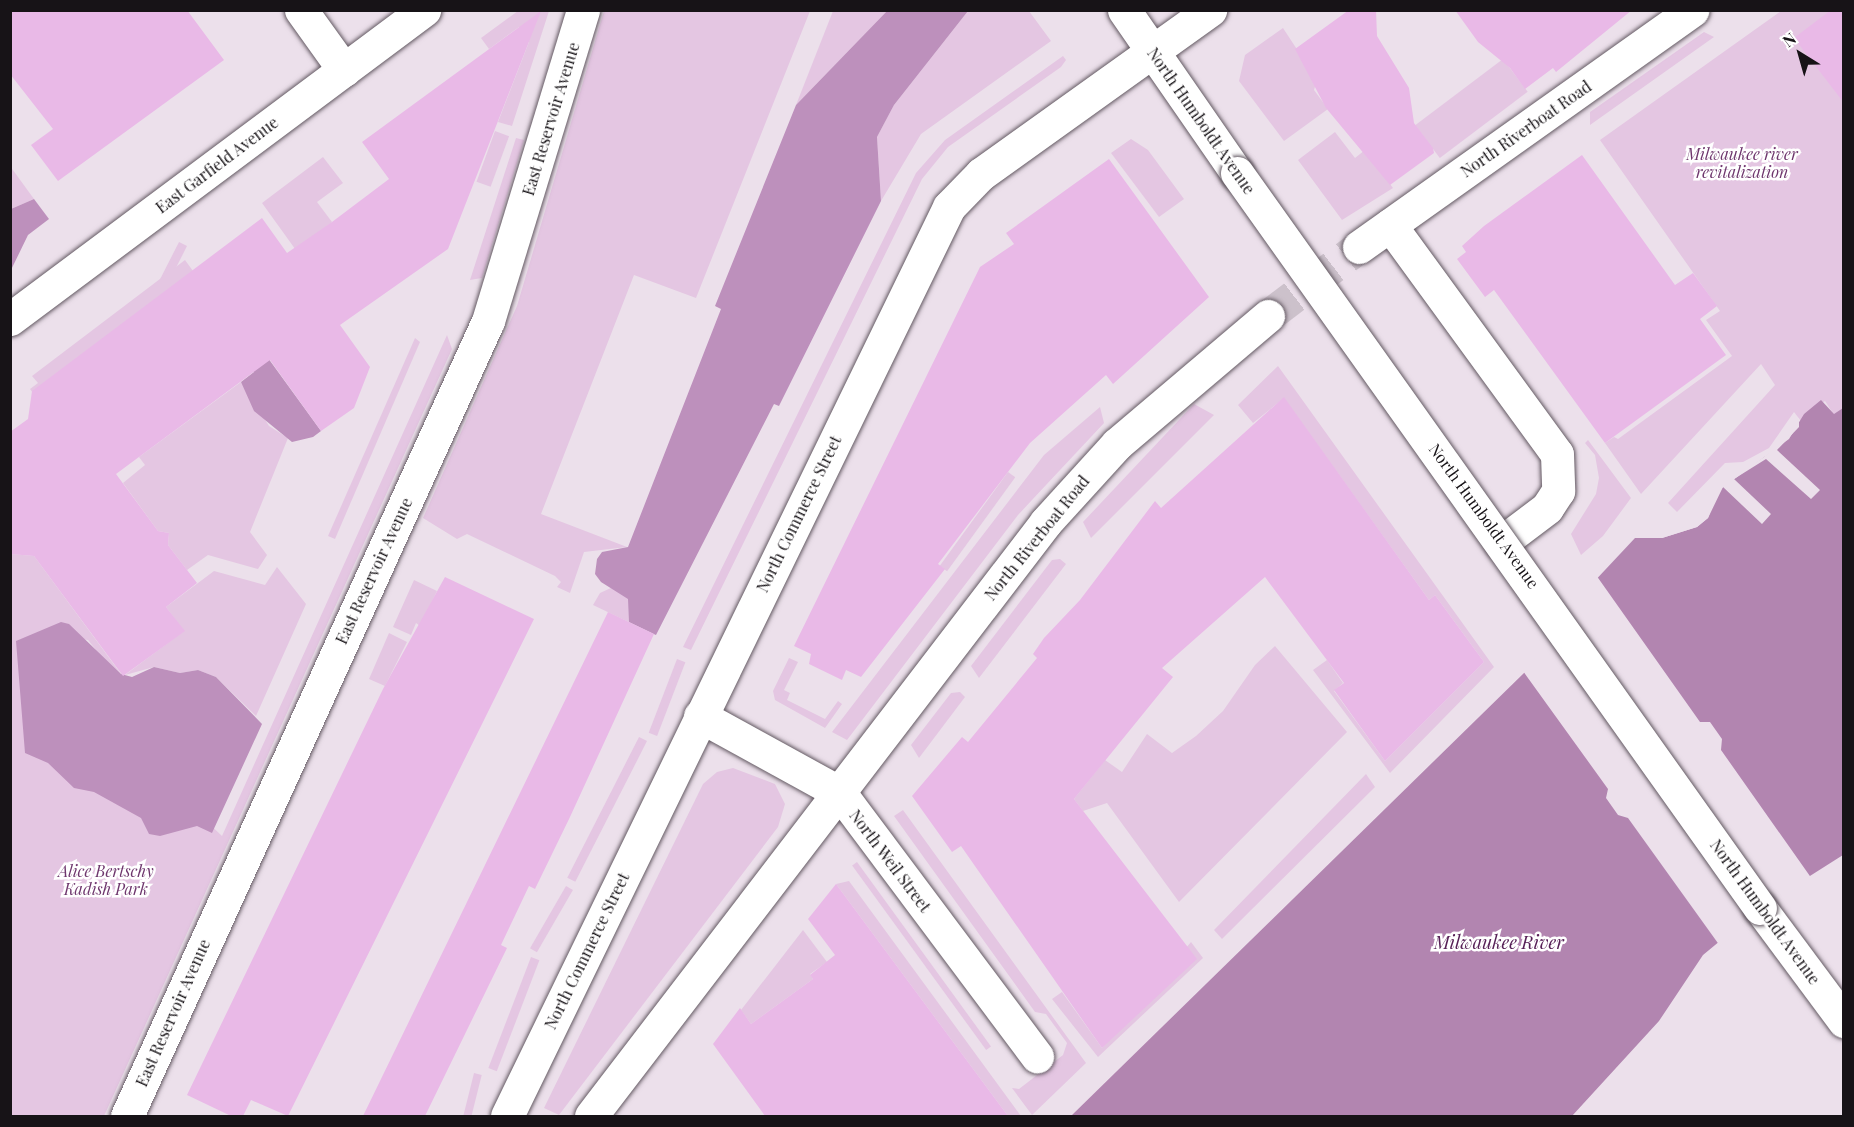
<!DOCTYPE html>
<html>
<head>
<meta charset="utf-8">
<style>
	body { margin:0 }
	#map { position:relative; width:1854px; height:1127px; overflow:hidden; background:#ece0eb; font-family:"Playfair Display",serif }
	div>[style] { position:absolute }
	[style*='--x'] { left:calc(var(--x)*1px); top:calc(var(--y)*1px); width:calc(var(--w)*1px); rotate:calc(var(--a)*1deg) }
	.green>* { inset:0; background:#e4c6e2; transform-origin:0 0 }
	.forest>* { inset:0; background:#bd90bc }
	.water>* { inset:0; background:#b285b0 }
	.pier>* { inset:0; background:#ece0eb }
	.building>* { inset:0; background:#e9b9e7 }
	.minor-tunnel>* { height:33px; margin-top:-16.5px; transform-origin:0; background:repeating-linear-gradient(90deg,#ccc1cb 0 33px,transparent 0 49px) }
	.roads { filter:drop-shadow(0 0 2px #635962) drop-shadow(0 0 2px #635962) }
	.minor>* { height:33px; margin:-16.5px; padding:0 16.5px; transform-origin:16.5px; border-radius:16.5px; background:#fff }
	.tertiary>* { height:33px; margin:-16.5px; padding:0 16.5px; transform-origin:16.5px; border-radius:16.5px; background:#fff }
	.bridges { filter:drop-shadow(0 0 2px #635962) drop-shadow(0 0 2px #635962) }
	.tertiary-bridge>* { height:33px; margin:-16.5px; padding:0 16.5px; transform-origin:16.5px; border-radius:16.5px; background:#fff }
	span { translate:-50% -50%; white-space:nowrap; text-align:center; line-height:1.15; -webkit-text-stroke:5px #fff; paint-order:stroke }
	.street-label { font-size:16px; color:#171317 }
	.park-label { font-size:16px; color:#6e366d; font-style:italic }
	.water-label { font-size:18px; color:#572057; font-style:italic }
	.frame { position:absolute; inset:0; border:12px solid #171317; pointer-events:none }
	.north { position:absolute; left:1770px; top:24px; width:60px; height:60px; -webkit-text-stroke:4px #fff; paint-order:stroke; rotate:323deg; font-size:16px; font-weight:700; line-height:24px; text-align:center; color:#171317 }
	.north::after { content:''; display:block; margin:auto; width:21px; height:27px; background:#171317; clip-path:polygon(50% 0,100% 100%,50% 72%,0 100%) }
</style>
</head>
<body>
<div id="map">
	<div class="green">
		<div style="clip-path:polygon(518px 11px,549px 11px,512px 126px,498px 122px,529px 42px,519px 27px,489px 49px,481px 38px)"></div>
		<div style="clip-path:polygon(604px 11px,810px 11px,696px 298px,634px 275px,541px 514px,627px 547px,584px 552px,570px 593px,557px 587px,561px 582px,555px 576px,467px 534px,457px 539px,423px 518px,517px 306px)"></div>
		<div style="clip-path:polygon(833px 11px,887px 11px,796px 105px)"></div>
		<div style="clip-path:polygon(968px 11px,1029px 11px,1051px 41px,921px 134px,881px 201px,877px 137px,894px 105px)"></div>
		<div style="clip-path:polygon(1781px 11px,1843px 11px,1843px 408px,1834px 415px,1825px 401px,1804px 414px,1801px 421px,1794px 412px,1769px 448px,1743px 462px,1725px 463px,1677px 512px,1668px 503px,1775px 385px,1761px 364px,1641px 494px,1605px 443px,1614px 437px,1618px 439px,1732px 356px,1706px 320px,1720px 311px,1600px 140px)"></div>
		<div style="clip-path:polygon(1283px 28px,1317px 80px,1314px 90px,1328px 109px,1284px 141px,1239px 81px,1245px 55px)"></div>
		<div style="clip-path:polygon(1704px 32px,1714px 37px,1590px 125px,1590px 112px)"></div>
		<div style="clip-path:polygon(1063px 56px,1066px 60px,1061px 67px,948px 147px,922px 179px,691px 650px,683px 647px,916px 173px,945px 140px)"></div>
		<div style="left:1503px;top:59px;width:41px;height:110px;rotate:53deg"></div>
		<div style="left:495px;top:131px;width:15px;height:54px;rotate:20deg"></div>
		<div style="clip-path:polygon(1335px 132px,1355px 158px,1365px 150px,1393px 188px,1342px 220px,1298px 160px)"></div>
		<div style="clip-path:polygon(516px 138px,524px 140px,482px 278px,470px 280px)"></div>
		<div style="clip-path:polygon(1131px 139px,1148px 150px,1184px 199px,1159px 217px,1111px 153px)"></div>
		<div style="clip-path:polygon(323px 157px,343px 183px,317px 202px,332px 222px,298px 253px,262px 203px)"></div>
		<div style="clip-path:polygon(10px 166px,34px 199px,11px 209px,10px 209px)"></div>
		<div style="left:179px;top:242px;width:9px;height:209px;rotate:27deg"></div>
		<div style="clip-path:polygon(185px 260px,193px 271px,43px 407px,30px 389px,38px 383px,32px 376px)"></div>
		<div style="clip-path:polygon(447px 335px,452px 349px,104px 1116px,11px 1116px,11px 554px,34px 556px,121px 674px,112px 670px,88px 640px,38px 633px,17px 641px,222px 836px)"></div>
		<div style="clip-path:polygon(415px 338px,420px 342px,335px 539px,328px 536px)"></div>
		<div style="clip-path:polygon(1278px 366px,1494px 667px,1390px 773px,1313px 670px,1327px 660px,1343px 683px,1334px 691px,1385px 761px,1484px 662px,1435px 595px,1429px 600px,1284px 398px,1253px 423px,1238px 405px)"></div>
		<div style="clip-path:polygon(241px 382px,269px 426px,288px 438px,250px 532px,267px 555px,258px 569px,208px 555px,187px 570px,168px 545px,169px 533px,158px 531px,123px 483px,145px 465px,139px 457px)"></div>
		<div style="clip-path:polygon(1194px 404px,1214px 415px,1091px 538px,1083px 522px)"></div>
		<div style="clip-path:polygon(1100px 407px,1104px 423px,1018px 515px,847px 740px,832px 732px,1044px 455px)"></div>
		<div style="clip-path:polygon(1588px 440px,1631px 498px,1603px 536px,1581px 555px,1571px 534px,1596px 494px,1599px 478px,1595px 455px,1585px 443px)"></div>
		<div style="left:1008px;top:472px;width:9px;height:116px;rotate:36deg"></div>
		<div style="clip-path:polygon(1060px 559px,1066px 564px,979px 678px,971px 666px,1052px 560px)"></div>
		<div style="clip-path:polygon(277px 567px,306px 604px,256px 716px,216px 677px,198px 670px,180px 673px,154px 667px,125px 675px,184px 631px,166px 607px,214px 571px,265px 585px)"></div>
		<div style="clip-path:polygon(414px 580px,437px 591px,420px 626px,416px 623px,411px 635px,393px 627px)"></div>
		<div style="clip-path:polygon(613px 587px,628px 593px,656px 635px,593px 605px,600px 593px)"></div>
		<div style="clip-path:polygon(389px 633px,407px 642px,385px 686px,369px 679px)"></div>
		<div style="clip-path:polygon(1275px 646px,1347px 732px,1179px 902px,1107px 803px,1083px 811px,1074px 799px,1105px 760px,1122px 772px,1147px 734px,1172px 753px,1196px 736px,1223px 711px,1255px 665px)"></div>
		<div style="clip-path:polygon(789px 658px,798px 662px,784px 690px,790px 693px,787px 700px,825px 719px,838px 701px,842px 704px,825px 728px,775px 700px,773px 691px)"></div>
		<div style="left:677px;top:659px;width:9px;height:79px;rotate:21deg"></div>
		<div style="clip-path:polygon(960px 692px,965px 697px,919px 758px,911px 745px,951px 693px)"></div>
		<div style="left:639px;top:737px;width:9px;height:158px;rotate:27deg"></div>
		<div style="clip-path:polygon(733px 768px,775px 784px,785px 804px,778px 827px,559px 1115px,544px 1108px,703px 784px,717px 772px)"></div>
		<div style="clip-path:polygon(1366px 774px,1375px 787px,1222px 939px,1214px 930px)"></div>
		<div style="clip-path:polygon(903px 810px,1086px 1063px,1032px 1115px,1012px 1088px,1019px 1089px,1063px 1055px,1067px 1043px,1046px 1014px,1035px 1012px,894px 816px)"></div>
		<div style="left:857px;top:862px;width:228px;height:6px;rotate:54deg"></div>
		<div style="clip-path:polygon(849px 881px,1021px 1116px,1008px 1116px,836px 884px)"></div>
		<div style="left:566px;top:886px;width:8px;height:72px;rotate:30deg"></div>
		<div style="clip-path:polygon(803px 930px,827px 962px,810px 974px,813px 979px,751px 1024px,741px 1010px)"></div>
		<div style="clip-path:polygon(1191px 942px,1203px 958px,1098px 1057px,1052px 999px,1062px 992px,1102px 1048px)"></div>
		<div style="left:531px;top:957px;width:9px;height:119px;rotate:21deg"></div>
		<div style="left:474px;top:1073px;width:8px;height:48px;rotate:14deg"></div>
	</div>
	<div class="forest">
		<div style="clip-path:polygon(887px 11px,968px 11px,894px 105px,877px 137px,881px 201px,779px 406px,774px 404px,656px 635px,629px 622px,628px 599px,601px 582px,595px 574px,597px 559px,602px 552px,628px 547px,721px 309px,715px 306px,796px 105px)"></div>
		<div style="clip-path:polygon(34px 199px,49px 219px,28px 235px,11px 270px,11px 209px)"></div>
		<div style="clip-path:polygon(210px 278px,321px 431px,313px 437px,292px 442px,254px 411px,241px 382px,254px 372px)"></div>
		<div style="clip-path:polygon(61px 622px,69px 624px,121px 674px,132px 677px,154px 667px,180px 673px,198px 670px,216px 677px,262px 724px,212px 833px,197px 826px,160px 836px,149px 834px,141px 818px,94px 792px,74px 788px,48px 763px,25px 753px,16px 641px)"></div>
	</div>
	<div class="water">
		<div style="clip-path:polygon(1821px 400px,1834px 414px,1843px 408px,1843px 855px,1761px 907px,1703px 955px,1659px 1021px,1572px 1116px,1071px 1116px,1524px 673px,1589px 604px,1590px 586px,1635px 538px,1662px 538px,1697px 527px,1708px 518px,1718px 491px,1789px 439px,1804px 414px)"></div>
	</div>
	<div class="pier">
		<div style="clip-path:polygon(1799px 418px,1799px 427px,1777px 450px,1820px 490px,1811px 499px,1766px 459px,1734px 479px,1771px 514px,1762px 524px,1723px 487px,1708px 518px,1697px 527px,1662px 538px,1635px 538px,1696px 524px,1705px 517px,1716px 489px,1764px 457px,1787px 437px)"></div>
		<div style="clip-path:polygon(1596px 575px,1700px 722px,1710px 722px,1722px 739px,1721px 750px,1812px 879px,1763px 910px,1720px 946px,1628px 818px,1618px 815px,1606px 798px,1608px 789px,1523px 671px,1586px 603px,1587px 585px)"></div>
	</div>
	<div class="building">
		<div style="clip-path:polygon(10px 10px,187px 10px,224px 60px,58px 181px,31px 145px,53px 129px,10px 74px)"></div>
		<div style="clip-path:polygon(1349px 10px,1376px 10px,1377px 36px,1409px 88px,1414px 123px,1433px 148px,1434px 153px,1390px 185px,1326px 108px,1295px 49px)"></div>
		<div style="clip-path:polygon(1455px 10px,1632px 10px,1556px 72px,1553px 68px,1525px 89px,1510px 68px,1478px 42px)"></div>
		<div style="clip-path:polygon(1831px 10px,1844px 10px,1844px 103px,1794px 38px)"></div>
		<div style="clip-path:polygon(541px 11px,448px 249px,340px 325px,370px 367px,354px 408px,321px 431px,270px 360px,116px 474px,158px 531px,169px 533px,168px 545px,197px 583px,166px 607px,185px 631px,123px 676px,34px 556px,10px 554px,10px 432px,28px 419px,32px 391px,262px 218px,287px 253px,332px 222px,389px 179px,362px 142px)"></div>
		<div style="clip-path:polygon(1582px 155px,1675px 285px,1693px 273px,1717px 306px,1700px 319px,1726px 355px,1605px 443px,1494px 290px,1485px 297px,1457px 259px,1466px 252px,1462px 246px,1484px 226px)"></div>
		<div style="clip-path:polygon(1109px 159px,1209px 297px,1113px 384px,1106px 375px,1030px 443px,938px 564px,945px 569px,861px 677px,846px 670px,842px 680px,809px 664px,811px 654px,794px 646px,980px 267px,1014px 244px,1006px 233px)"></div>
		<div style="clip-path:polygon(1284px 397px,1429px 600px,1435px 595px,1484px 662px,1385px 761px,1334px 690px,1344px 683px,1265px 577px,1162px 668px,1173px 677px,1074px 799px,1197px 959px,1102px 1048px,961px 846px,952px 852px,912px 796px,962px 737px,968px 742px,1037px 658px,1033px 654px,1044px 638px,1080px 600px,1155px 501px,1161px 508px)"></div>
		<div style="clip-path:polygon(445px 577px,534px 619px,288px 1116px,251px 1100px,243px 1116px,231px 1116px,187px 1095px,383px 689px)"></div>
		<div style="clip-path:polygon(608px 612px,654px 634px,570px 817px,535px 889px,529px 886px,501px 945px,507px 948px,425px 1116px,363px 1116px)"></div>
		<div style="clip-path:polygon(836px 884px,1008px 1116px,765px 1116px,713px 1044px,740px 1008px,751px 1024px,813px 979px,810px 975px,835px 955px,808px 919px)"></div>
	</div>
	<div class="minor-tunnel">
		<div style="--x:1268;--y:316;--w:114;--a:-37.2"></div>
	</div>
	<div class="roads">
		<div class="minor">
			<div style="--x:301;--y:10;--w:74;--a:54.4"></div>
			<div style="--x:1359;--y:247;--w:409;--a:-35.4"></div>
			<div style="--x:10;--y:319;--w:517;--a:-36.74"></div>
			<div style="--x:700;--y:716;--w:160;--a:28.8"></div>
			<div style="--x:840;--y:793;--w:329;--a:53.2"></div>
			<div style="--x:127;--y:1116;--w:873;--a:-65.58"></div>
			<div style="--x:488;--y:321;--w:325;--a:-73"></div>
			<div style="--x:507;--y:1116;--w:1011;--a:-64.07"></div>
			<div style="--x:949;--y:207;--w:46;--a:-45.9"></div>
			<div style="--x:981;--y:174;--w:282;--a:-35.6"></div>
			<div style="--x:591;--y:1116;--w:748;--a:-52.55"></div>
			<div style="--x:1046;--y:522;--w:105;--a:-47.7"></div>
			<div style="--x:1117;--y:444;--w:198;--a:-40.3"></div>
		</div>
		<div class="tertiary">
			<div style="--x:1124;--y:10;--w:198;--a:55.3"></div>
			<div style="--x:1390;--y:225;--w:283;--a:53.9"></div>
			<div style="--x:1557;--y:454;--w:37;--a:88"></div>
			<div style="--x:1558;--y:491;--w:20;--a:123"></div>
			<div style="--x:1547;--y:508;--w:56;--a:142.9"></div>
			<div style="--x:1760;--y:908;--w:141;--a:53.4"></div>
		</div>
	</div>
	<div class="bridges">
		<div class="tertiary-bridge">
			<div style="--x:1237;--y:173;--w:902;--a:54.57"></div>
		</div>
	</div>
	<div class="street-label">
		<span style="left:551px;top:119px;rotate:-73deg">East Reservoir Avenue</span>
		<span style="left:1201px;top:121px;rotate:55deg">North Humboldt Avenue</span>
		<span style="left:1526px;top:129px;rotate:-35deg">North Riverboat Road</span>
		<span style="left:217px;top:165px;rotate:-37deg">East Garfield Avenue</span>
		<span style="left:799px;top:514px;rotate:-64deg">North Commerce Street</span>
		<span style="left:1484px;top:516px;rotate:54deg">North Humboldt Avenue</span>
		<span style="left:1037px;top:538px;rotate:-51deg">North Riverboat Road</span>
		<span style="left:374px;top:571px;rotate:-65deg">East Reservoir Avenue</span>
		<span style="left:890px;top:861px;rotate:53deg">North Weil Street</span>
		<span style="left:1765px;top:912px;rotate:54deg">North Humboldt Avenue</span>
		<span style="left:587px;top:951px;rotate:-64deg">North Commerce Street</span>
		<span style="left:173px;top:1013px;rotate:-66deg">East Reservoir Avenue</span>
	</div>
	<div class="park-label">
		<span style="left:1742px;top:163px">Milwaukee river<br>revitalization</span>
		<span style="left:106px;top:880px">Alice Bertschy<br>Kadish Park</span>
	</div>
	<div class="water-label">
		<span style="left:1499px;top:942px">Milwaukee River</span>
	</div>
	<div class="frame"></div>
	<div class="north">N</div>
</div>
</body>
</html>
